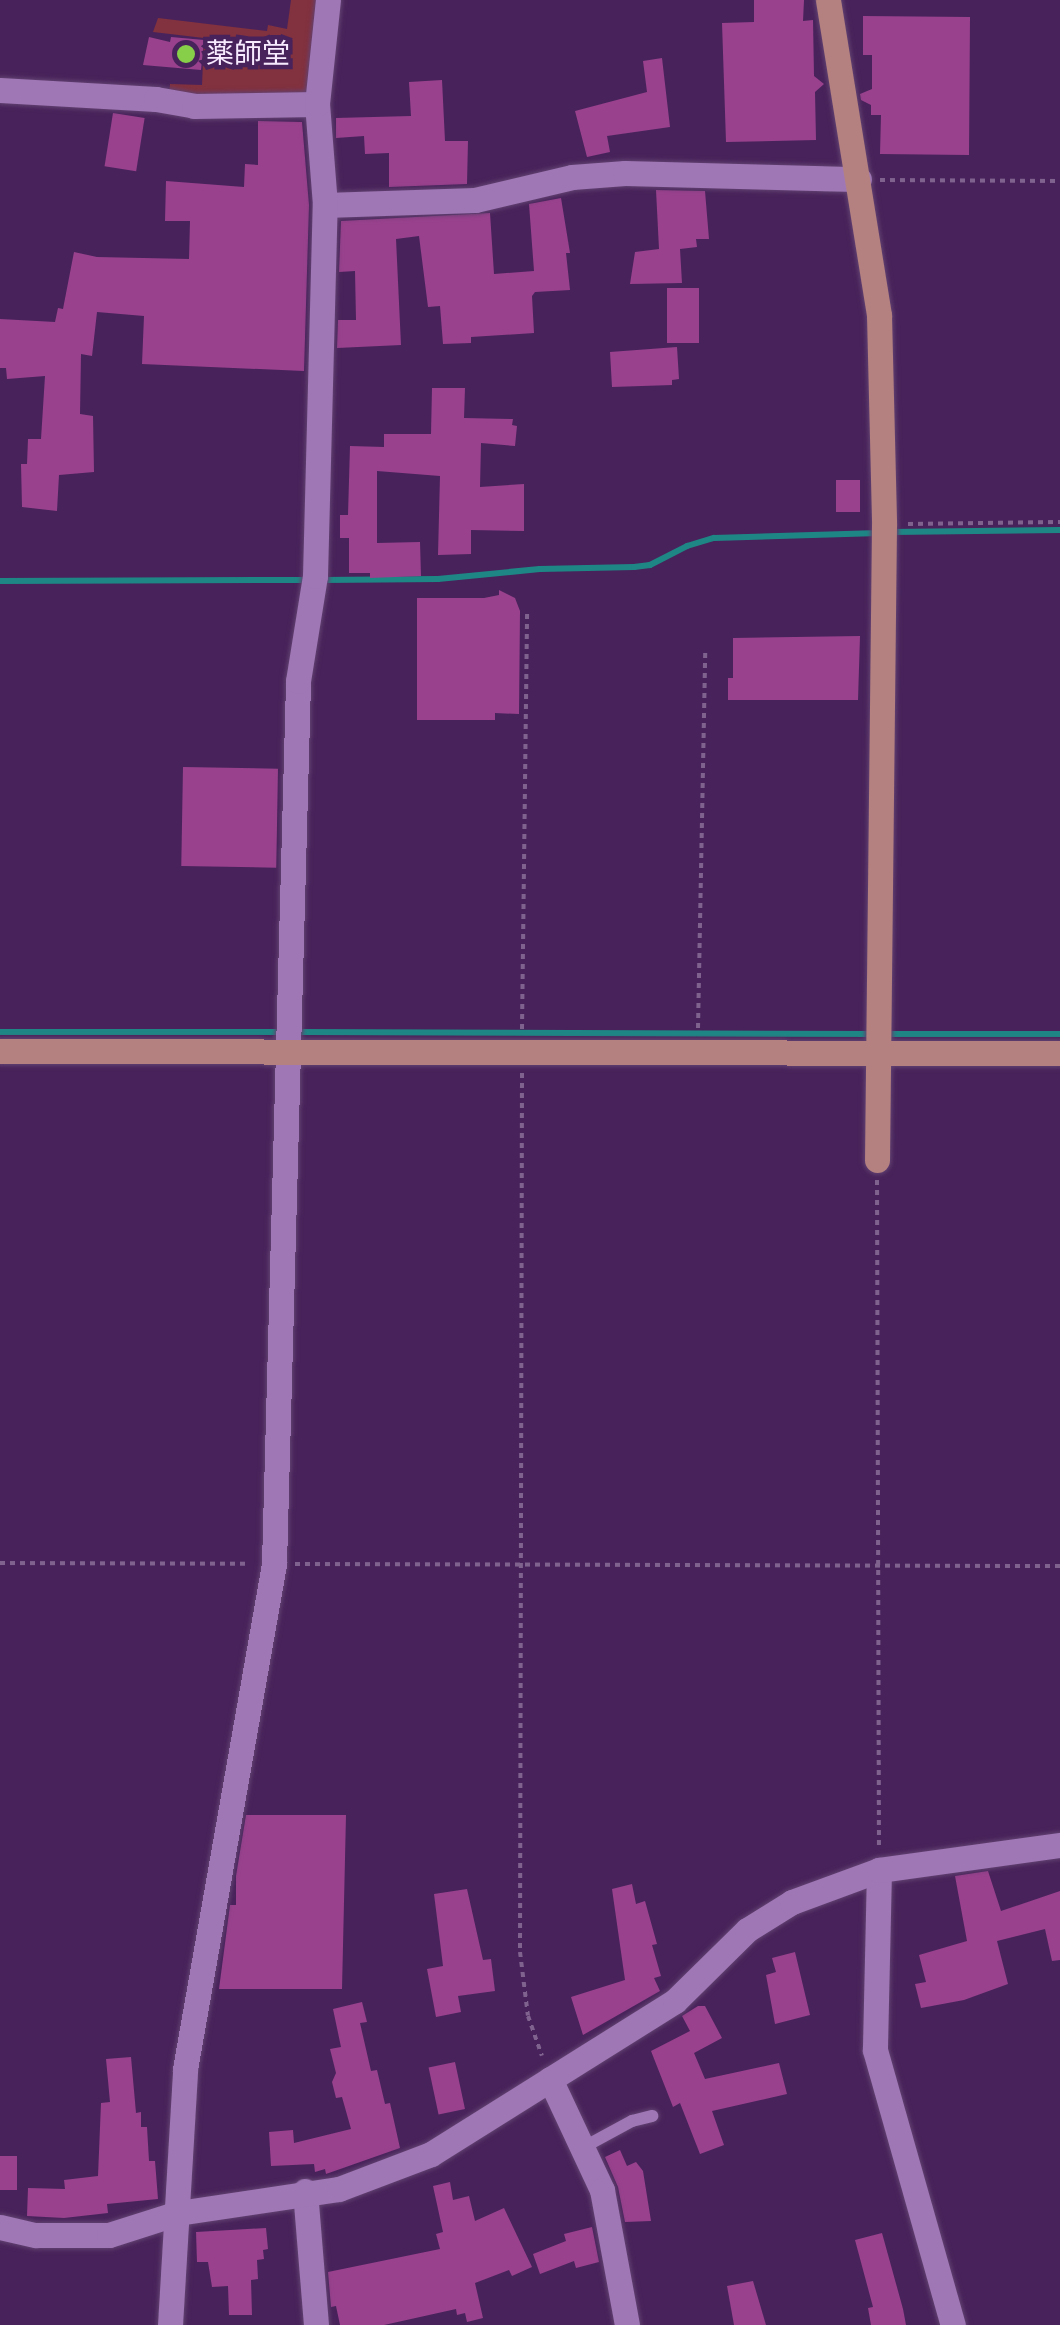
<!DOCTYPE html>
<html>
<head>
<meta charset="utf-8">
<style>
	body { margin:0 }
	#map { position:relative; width:1060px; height:2325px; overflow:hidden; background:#48235b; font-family:Roboto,"Noto Sans JP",sans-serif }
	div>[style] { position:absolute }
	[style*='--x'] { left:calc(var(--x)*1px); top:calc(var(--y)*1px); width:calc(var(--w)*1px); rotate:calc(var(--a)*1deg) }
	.green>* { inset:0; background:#82313e }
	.stream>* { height:6px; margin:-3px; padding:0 3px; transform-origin:3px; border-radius:3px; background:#1e8785 }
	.building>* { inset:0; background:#99418d; transform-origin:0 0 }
	.path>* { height:4px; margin-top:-2px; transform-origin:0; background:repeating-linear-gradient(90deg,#80628f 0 5px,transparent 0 10px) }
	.roads { filter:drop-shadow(0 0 2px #624271) drop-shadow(0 0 2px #624271) }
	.lane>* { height:12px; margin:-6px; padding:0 6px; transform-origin:6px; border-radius:6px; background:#9f77b5 }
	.street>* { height:25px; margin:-12.5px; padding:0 12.5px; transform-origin:12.5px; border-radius:12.5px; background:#9f77b5 }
	.secondary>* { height:25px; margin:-12.5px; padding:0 12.5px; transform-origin:12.5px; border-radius:12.5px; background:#b48180 }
	.dots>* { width:28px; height:28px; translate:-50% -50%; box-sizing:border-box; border:5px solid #48235b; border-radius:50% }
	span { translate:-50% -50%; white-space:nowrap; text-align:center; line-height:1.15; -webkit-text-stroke:9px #48235b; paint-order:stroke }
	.poi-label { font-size:28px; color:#f7eafe }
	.left { translate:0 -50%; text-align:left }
</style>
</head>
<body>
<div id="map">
	<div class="green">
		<div style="clip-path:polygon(291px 0,321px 0,309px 93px,169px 95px,170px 84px,202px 85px,204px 38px,153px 32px,158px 18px,267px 31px,268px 25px,287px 29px)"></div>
	</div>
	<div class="stream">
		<div style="--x:891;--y:532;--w:169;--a:-0.7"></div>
		<div style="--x:323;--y:580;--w:115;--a:-0.5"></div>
		<div style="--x:438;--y:579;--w:102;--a:-5.6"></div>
		<div style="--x:540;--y:569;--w:94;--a:-1.2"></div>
		<div style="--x:634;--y:567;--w:16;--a:-7"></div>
		<div style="--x:650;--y:565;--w:42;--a:-27.2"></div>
		<div style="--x:687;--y:546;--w:28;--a:-17"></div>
		<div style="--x:714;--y:538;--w:165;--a:-1.7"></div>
		<div style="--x:0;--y:581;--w:310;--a:-0.2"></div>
		<div style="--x:0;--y:1032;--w:284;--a:0"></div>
		<div style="--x:296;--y:1032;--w:578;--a:0.2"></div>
		<div style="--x:886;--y:1034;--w:174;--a:0"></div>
	</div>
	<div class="building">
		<div style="clip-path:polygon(754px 0,804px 0,803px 21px,813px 20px,814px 76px,824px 84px,815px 92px,816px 140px,726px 142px,722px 23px,754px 22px)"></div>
		<div style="clip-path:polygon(863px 16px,970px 17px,969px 155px,880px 154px,881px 115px,871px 115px,871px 105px,861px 100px,860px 94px,872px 89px,872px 55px,863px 55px)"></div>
		<div style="clip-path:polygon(149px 37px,170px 42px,171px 37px,204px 40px,201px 70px,143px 65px)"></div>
		<div style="clip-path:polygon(662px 58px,670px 127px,607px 136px,610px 152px,587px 157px,575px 111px,647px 92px,643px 61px)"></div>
		<div style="clip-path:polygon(442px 80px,445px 141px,468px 141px,467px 184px,389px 187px,389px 153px,365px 154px,364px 136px,336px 138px,336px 118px,411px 116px,409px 82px)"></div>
		<div style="left:113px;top:113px;width:32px;height:54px;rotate:9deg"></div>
		<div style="clip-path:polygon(258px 121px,302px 122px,309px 205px,304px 371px,142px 364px,144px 316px,97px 312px,92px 356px,81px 354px,80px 414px,93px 416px,94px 472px,59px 475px,57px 511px,22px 507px,21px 464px,27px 464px,28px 439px,41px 439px,45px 376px,7px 379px,6px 368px,0 368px,0 319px,55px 322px,58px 308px,63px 309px,74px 252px,97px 257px,189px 259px,190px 221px,165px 221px,166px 181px,244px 187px,245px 164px,258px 165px)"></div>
		<div style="clip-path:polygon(656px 190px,705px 191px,709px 239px,696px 239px,697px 247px,680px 249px,682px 283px,630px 284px,635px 252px,659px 249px)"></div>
		<div style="clip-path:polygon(561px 198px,570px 253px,566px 253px,570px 290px,535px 292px,532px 296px,534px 333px,471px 337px,471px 343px,443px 344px,440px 306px,428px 307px,419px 236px,396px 239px,401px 345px,337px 348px,338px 320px,356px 320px,355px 271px,339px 272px,341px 221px,490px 213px,494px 274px,534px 271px,529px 204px)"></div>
		<div style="left:667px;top:288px;width:32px;height:55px"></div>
		<div style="clip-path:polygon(677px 347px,679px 379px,672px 380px,672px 385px,612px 387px,610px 352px)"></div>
		<div style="clip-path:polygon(432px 388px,465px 388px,464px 418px,513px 419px,512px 425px,517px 426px,515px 446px,481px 443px,480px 487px,524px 484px,524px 531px,471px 530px,471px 554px,438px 555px,440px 476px,377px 471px,377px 543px,420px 542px,421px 576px,370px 578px,370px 573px,349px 573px,349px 538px,340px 538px,340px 515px,348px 515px,350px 446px,384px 447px,384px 434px,431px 434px)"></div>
		<div style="left:836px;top:480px;width:24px;height:32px"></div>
		<div style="clip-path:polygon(499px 590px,515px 598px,520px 611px,519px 714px,495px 713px,495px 720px,417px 720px,417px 598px,484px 598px,499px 595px)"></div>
		<div style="clip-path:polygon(860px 636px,858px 700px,728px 700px,728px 678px,733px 678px,733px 638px)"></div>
		<div style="left:183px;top:767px;width:95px;height:99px;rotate:1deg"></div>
		<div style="clip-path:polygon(246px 1815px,346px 1815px,342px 1989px,219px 1989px,230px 1905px,236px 1905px,236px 1876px)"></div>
		<div style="clip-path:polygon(988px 1871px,1001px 1911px,1060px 1891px,1060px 1960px,1052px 1961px,1045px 1929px,997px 1941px,1008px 1984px,964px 2000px,921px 2008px,915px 1984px,926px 1982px,919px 1955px,967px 1941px,955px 1876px)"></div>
		<div style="clip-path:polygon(632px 1884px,636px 1904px,645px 1901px,657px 1944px,652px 1945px,661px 1976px,654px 1978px,660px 1991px,583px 2035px,571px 1997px,625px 1980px,612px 1889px)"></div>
		<div style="clip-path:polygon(467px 1889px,483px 1960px,491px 1959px,495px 1991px,458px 1996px,461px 2012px,436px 2017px,427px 1969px,443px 1966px,434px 1894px)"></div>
		<div style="clip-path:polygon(795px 1952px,810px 2015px,775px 2024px,766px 1975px,776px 1972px,772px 1958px)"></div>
		<div style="clip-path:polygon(362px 2002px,367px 2022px,360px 2023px,371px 2071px,377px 2070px,385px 2104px,390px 2103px,400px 2148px,326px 2174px,325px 2169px,315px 2172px,314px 2164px,271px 2166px,269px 2132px,293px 2130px,294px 2143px,351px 2129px,342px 2097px,336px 2098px,332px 2082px,336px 2073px,330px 2049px,341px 2047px,333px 2009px)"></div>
		<div style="clip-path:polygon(698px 2006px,705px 2006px,722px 2038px,694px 2053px,705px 2079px,779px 2063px,787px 2094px,712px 2111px,724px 2145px,700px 2154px,680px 2103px,673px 2107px,651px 2051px,690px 2031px,682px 2016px)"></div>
		<div style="clip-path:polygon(131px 2057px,136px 2113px,141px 2112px,141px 2127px,147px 2127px,149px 2161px,155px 2161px,158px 2199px,107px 2204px,108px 2213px,64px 2218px,27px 2216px,28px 2188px,65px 2189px,64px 2180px,98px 2176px,101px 2103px,110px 2102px,106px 2059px)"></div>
		<div style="left:455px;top:2062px;width:48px;height:27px;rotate:78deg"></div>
		<div style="clip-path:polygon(620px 2150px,627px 2166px,636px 2162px,643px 2171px,651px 2221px,625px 2222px,618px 2187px,605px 2157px)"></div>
		<div style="left:0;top:2156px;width:17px;height:34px"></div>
		<div style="clip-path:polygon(450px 2182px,453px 2200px,469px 2196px,475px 2221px,504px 2208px,532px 2267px,512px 2276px,509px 2270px,475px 2283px,483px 2318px,467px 2322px,465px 2313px,457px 2315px,456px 2309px,384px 2325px,340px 2325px,336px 2306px,331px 2307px,328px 2272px,440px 2249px,436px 2234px,443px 2232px,433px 2186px)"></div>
		<div style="clip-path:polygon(592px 2227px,599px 2262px,576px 2268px,574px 2261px,540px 2274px,533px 2254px,566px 2241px,564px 2234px)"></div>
		<div style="clip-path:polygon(266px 2228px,268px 2249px,263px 2250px,264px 2259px,257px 2260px,258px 2279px,251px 2280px,252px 2315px,229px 2315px,228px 2286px,212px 2287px,208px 2262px,197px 2262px,196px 2232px)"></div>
		<div style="clip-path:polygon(882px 2233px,903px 2309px,906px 2325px,871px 2325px,868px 2308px,873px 2307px,855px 2240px)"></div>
		<div style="clip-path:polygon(753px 2281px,766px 2325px,734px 2325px,727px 2286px)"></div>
	</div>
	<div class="path">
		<div style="--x:880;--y:180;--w:180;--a:0.3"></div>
		<div style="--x:908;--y:524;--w:152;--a:-0.8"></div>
		<div style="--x:698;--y:1028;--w:380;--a:-88.9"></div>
		<div style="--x:522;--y:1029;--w:420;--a:-89.3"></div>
		<div style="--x:522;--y:1073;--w:879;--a:90.13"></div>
		<div style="--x:520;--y:1952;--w:64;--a:82.9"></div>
		<div style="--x:528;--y:2016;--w:42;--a:70.7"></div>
		<div style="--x:877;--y:1180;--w:665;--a:89.83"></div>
		<div style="--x:0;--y:1563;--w:250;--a:0.2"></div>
		<div style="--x:295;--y:1564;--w:765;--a:0.15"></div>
	</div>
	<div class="roads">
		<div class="lane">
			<div style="--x:584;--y:2147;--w:55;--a:-28.4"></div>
			<div style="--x:632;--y:2121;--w:21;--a:-14"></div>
		</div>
		<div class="street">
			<div style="--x:0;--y:90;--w:156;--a:3.3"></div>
			<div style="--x:156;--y:99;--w:39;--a:10"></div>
			<div style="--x:194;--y:106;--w:123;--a:-0.9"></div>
			<div style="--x:325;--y:205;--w:150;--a:-1.9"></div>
			<div style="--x:475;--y:200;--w:100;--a:-13.3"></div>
			<div style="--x:572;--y:177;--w:53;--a:-4.3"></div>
			<div style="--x:625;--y:173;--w:234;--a:1.5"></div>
			<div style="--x:879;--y:1870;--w:180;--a:91.3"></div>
			<div style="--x:875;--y:2050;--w:286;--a:74.2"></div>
			<div style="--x:550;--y:2079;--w:123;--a:64.9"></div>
			<div style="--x:602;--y:2190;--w:137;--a:79.5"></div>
			<div style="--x:305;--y:2191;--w:134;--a:85.3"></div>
			<div style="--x:0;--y:2227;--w:37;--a:13"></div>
			<div style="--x:36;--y:2235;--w:73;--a:0"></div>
			<div style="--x:109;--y:2235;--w:72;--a:-17.7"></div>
			<div style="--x:178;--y:2213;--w:163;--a:-8.5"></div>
			<div style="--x:339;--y:2189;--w:98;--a:-20.8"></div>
			<div style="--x:431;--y:2154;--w:288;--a:-32.1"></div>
			<div style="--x:675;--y:2001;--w:101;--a:-44.6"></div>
			<div style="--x:747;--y:1930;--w:53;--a:-31.9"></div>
			<div style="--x:792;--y:1902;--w:93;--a:-20.2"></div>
			<div style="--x:879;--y:1870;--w:183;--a:-7.9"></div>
			<div style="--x:170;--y:2325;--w:256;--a:-86.6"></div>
			<div style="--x:185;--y:2069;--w:513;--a:-80"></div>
			<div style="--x:274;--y:1564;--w:883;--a:-88.44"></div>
			<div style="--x:298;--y:681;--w:106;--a:-80.8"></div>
			<div style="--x:315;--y:576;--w:371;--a:-88.5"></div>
			<div style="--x:325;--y:205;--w:101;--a:-94.5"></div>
			<div style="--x:317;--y:104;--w:105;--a:-84"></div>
		</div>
		<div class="secondary">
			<div style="--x:828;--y:0;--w:319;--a:80.8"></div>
			<div style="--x:879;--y:315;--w:210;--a:88.6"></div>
			<div style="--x:884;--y:525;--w:635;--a:90.63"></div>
			<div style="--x:0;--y:1051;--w:1060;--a:0.11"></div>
		</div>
	</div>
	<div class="dots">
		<div style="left:186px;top:54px;background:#88cf49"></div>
	</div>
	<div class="poi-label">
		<span class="left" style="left:206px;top:54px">薬師堂</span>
	</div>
</div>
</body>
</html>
